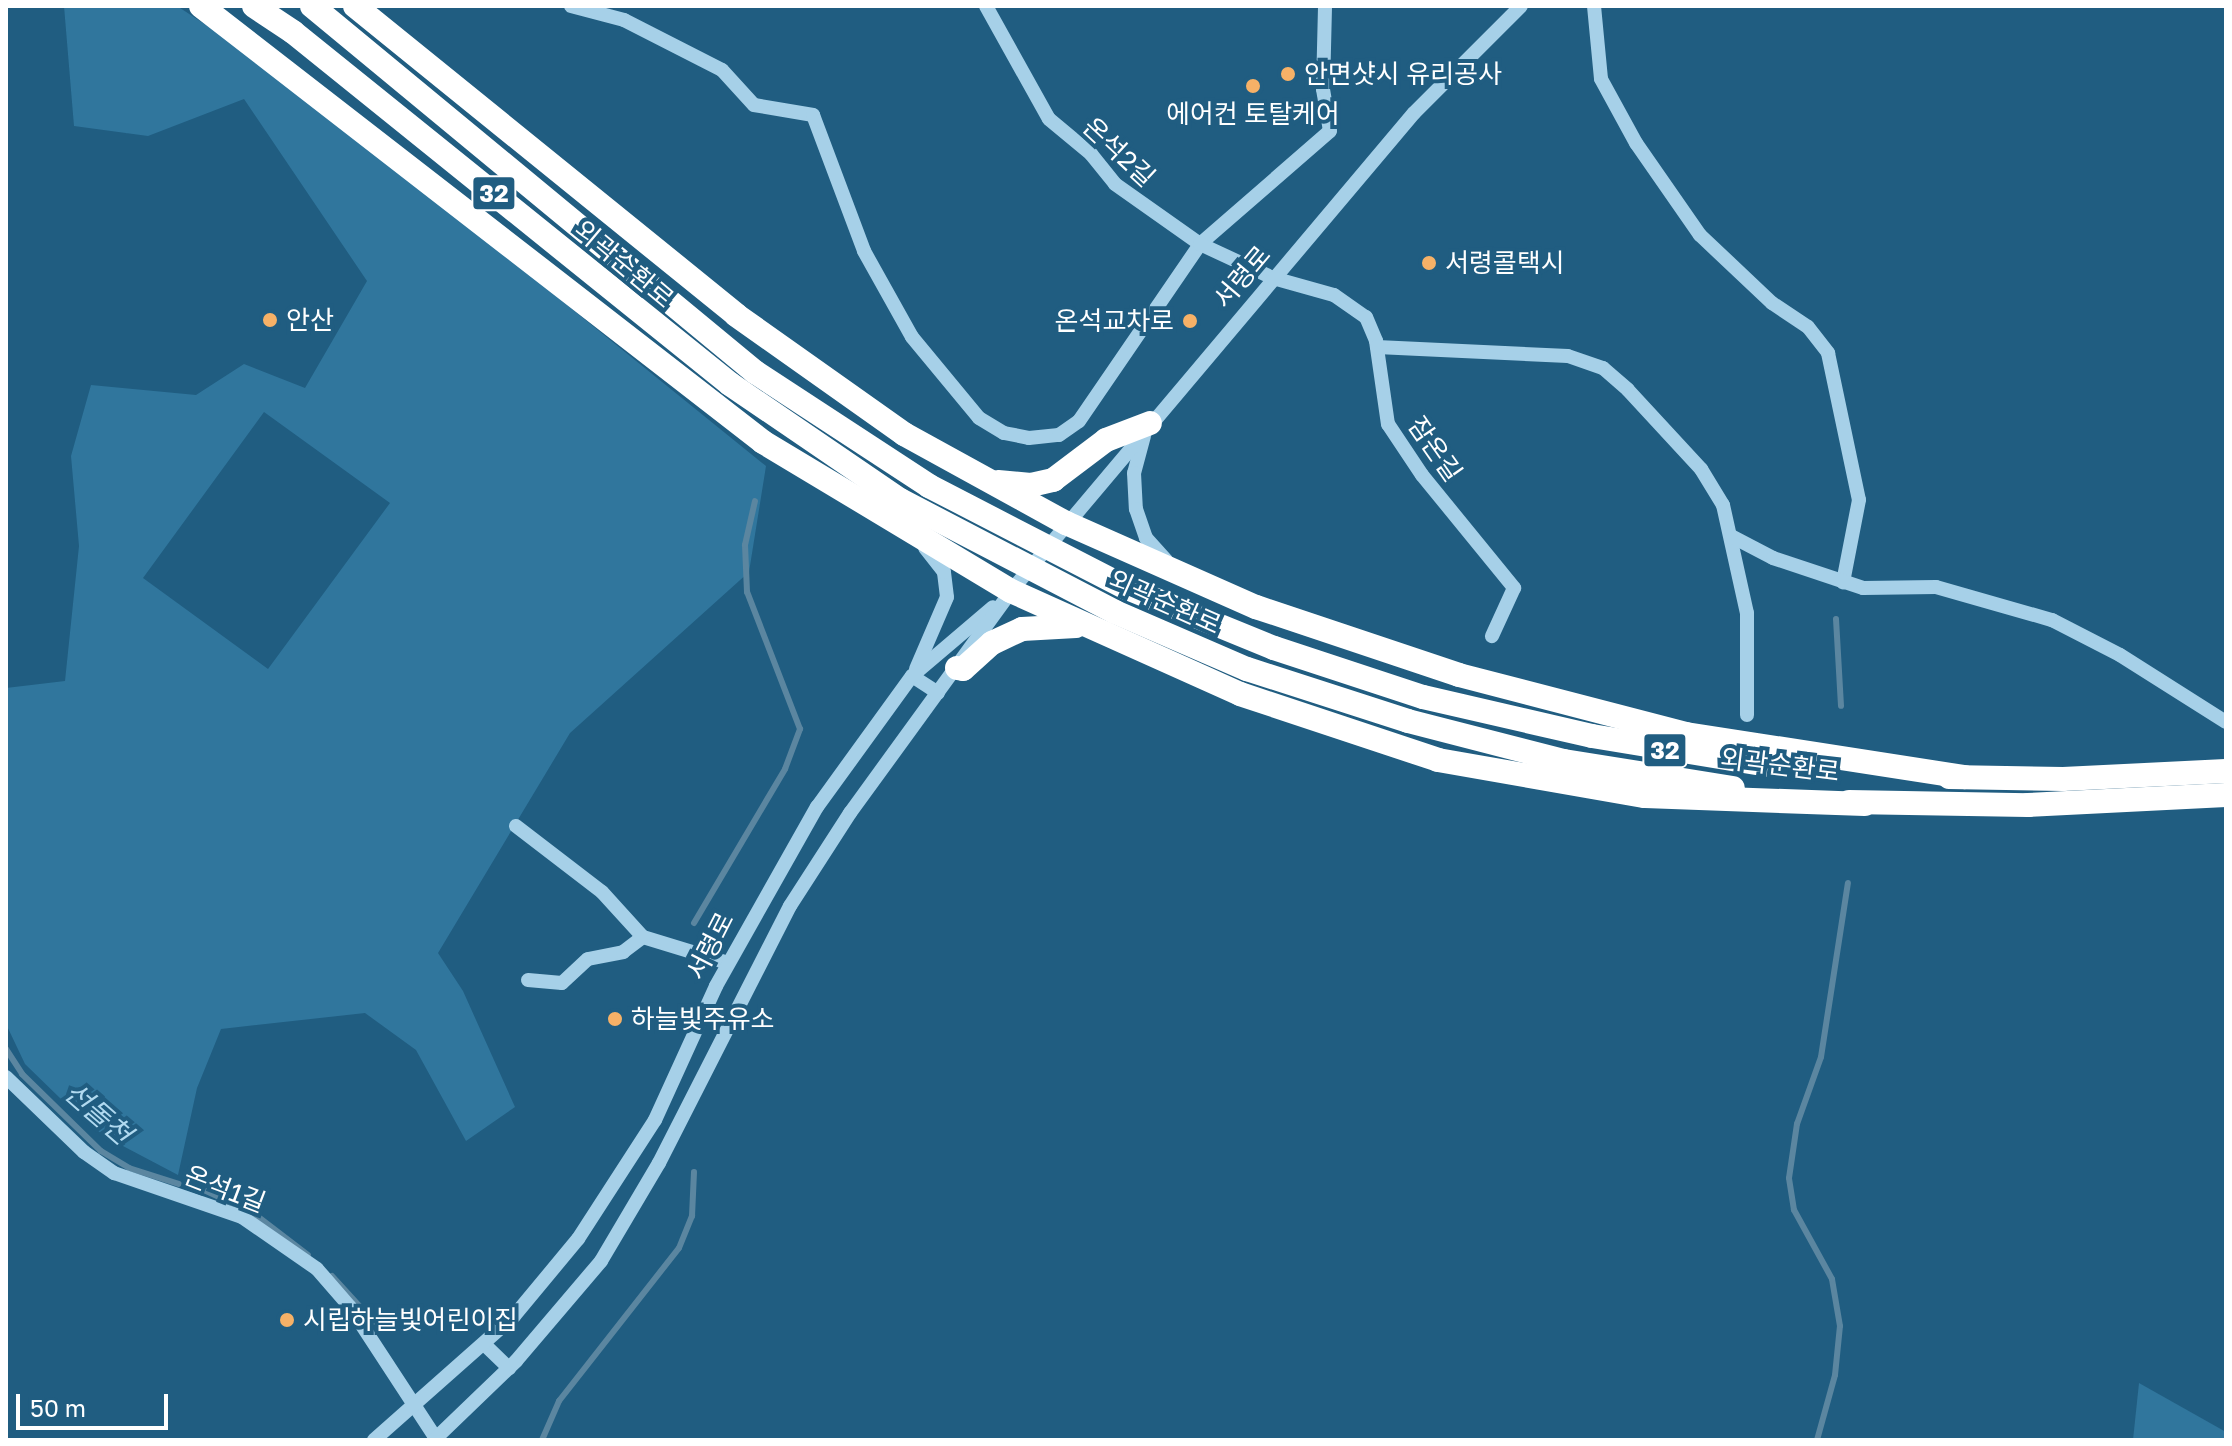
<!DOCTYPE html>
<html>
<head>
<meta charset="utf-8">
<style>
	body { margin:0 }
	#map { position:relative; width:2232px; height:1446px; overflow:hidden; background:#205d81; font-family:"Golos Text","Noto Sans KR",sans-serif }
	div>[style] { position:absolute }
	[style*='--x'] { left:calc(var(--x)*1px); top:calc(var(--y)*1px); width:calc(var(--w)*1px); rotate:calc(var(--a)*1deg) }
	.green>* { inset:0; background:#30769d }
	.stream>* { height:6px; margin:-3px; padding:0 3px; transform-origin:3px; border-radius:3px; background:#5b86a0 }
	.minor>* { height:14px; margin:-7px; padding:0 7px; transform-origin:7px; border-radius:7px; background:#a6d0e8 }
	.highway>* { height:24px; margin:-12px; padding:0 12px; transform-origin:12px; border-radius:12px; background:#fff }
	.highway-bridge>* { height:24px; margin:-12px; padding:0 12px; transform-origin:12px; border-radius:12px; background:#fff }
	.dots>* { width:22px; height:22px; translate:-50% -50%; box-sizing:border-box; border:4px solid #205d81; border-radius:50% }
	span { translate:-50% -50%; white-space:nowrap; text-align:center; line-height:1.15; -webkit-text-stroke:8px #205d81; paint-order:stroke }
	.shield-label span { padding:2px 6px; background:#205d81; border:2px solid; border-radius:6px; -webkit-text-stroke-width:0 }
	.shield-label { font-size:24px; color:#fff; font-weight:700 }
	.poi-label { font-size:26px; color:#fff }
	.left { translate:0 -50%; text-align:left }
	.right { translate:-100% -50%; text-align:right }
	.street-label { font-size:26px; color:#fff }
	.water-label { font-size:28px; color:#b1daf0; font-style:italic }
	.frame { position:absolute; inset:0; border:8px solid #fff; pointer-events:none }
	.scale { position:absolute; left:16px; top:1394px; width:152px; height:36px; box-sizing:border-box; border:4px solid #fff; border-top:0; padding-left:10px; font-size:24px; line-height:28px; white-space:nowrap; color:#fff; -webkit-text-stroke:6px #205d81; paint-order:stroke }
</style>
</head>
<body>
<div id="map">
	<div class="green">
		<div style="clip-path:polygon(evenodd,64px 6px,177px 6px,284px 76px,766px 466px,749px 572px,570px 733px,438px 953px,463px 991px,515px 1107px,466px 1141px,416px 1050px,365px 1013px,221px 1029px,197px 1088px,178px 1175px,104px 1136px,62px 1100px,25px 1064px,6px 1024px,6px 688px,65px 681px,79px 546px,71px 456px,91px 385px,196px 395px,244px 364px,305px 388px,367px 281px,244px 99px,148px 136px,74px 126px,64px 6px,264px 412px,390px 503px,268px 669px,143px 578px,264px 412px)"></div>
		<div style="clip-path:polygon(2139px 1383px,2226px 1432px,2226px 1440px,2133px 1440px)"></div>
	</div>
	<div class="stream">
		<div style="--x:1836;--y:619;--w:87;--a:86.7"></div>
		<div style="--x:694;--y:923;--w:179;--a:-59.4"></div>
		<div style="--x:785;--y:769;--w:43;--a:-69.4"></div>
		<div style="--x:800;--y:729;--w:147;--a:-111.1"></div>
		<div style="--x:747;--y:592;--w:47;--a:-92.4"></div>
		<div style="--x:745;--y:545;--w:45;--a:-77.2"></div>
		<div style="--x:6;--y:1049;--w:30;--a:57"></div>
		<div style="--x:22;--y:1074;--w:110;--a:44.3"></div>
		<div style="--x:101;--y:1151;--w:33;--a:31"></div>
		<div style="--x:129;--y:1168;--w:52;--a:17.7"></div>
		<div style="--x:204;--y:1190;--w:54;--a:25.1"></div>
		<div style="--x:253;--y:1213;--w:69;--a:37.4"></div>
		<div style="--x:332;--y:1276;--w:62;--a:47.6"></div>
		<div style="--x:542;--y:1440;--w:43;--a:-66.4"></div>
		<div style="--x:559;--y:1401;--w:194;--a:-51.9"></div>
		<div style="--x:679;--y:1248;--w:35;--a:-68"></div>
		<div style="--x:692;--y:1216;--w:44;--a:-87.4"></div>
		<div style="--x:1817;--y:1440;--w:67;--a:-74.5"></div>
		<div style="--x:1835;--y:1375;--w:49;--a:-84.2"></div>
		<div style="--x:1840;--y:1326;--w:48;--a:-99.7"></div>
		<div style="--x:1832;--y:1279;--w:79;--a:-118.8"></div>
		<div style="--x:1794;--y:1210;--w:32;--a:-99"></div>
		<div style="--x:1789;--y:1178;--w:55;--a:-81.6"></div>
		<div style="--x:1797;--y:1124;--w:71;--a:-70.3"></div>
		<div style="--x:1821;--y:1057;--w:176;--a:-81.2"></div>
	</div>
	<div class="minor">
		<div style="--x:571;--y:6;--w:55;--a:14.8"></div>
		<div style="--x:624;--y:20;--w:110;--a:27"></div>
		<div style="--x:722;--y:70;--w:47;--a:47.6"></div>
		<div style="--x:754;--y:105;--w:60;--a:9.6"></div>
		<div style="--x:813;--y:115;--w:145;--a:69.4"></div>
		<div style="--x:864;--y:251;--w:98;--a:60.8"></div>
		<div style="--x:912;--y:337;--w:105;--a:50.4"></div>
		<div style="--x:979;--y:418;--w:29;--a:31"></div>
		<div style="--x:1004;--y:433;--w:25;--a:11"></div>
		<div style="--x:1029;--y:438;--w:30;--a:-6"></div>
		<div style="--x:1059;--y:435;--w:24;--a:-35"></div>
		<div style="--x:1079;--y:421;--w:214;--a:-55.6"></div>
		<div style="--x:1200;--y:244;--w:172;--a:-41"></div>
		<div style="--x:1330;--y:131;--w:43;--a:-99.5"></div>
		<div style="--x:1323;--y:89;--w:83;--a:-88.6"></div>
		<div style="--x:986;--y:6;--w:129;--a:60.9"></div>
		<div style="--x:1049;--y:119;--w:55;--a:39.8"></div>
		<div style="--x:1091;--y:154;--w:38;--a:51"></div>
		<div style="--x:1115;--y:184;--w:104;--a:35.2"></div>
		<div style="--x:1200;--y:244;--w:81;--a:25"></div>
		<div style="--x:1273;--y:278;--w:63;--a:15.6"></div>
		<div style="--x:1334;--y:295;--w:39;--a:35"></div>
		<div style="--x:1366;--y:317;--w:26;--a:67"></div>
		<div style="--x:1376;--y:341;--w:84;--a:81.8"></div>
		<div style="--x:1388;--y:424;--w:61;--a:56.3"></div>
		<div style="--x:1422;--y:475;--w:146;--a:50.8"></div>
		<div style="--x:1514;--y:588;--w:53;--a:114.6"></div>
		<div style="--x:1594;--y:6;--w:73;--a:84.5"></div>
		<div style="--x:1601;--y:79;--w:73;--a:61.3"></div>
		<div style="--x:1636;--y:143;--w:112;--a:55.2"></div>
		<div style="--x:1700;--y:235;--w:99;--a:43.4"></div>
		<div style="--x:1772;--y:303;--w:43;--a:33.7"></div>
		<div style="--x:1808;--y:327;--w:33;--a:52"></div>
		<div style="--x:1828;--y:353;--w:150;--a:78.1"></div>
		<div style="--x:1859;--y:500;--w:84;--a:101"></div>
		<div style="--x:1377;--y:347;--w:191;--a:2.7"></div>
		<div style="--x:1568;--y:356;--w:37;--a:19"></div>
		<div style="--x:1603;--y:368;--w:33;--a:41"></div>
		<div style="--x:1628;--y:390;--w:108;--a:47.3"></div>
		<div style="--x:1701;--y:469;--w:42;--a:58.6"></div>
		<div style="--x:1723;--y:505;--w:111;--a:77.5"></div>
		<div style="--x:1747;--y:613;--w:102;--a:90"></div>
		<div style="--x:1144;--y:436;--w:38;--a:105"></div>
		<div style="--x:1134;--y:473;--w:36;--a:87"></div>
		<div style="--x:1136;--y:509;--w:31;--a:71"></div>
		<div style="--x:1146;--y:538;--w:30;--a:48"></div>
		<div style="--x:1731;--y:536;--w:47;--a:27.6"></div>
		<div style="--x:1773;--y:558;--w:95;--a:18.4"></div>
		<div style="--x:1863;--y:588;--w:73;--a:-0.8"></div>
		<div style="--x:1936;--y:587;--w:121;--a:15.9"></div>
		<div style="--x:2052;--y:620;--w:76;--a:27.2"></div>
		<div style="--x:2120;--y:655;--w:125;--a:32.3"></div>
		<div style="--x:916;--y:669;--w:78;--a:-66.7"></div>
		<div style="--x:947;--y:597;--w:25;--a:-97"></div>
		<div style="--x:944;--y:572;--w:31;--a:-128"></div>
		<div style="--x:912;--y:676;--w:31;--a:33"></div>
		<div style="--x:516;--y:826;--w:108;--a:37.5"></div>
		<div style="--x:602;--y:892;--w:61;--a:47.7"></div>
		<div style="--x:643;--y:937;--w:89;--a:17"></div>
		<div style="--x:528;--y:980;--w:34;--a:5"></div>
		<div style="--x:562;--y:983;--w:35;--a:-43"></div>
		<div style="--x:588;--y:959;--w:36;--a:-11"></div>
		<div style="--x:623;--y:952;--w:25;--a:-37"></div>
		<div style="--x:6;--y:1077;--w:108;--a:43.9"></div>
		<div style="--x:84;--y:1152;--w:37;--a:35"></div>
		<div style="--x:114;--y:1173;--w:135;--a:19"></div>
		<div style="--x:242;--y:1217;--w:91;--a:34.7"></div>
		<div style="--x:317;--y:1269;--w:50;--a:49"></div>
		<div style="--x:350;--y:1307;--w:159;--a:56.8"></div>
		<div style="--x:484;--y:1344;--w:35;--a:44"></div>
		<div style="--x:374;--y:1440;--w:187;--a:-41.5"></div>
		<div style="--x:514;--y:1316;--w:100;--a:-50.3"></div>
		<div style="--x:578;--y:1239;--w:142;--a:-57.1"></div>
		<div style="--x:655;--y:1120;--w:147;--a:-65.5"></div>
		<div style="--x:716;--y:986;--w:206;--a:-60.6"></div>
		<div style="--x:817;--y:807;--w:162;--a:-54.1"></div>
		<div style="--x:912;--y:676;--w:106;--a:-40.4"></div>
		<div style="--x:434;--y:1440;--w:114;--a:-43.9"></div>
		<div style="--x:516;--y:1361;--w:131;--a:-49.6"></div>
		<div style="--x:601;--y:1261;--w:114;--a:-59.4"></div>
		<div style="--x:659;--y:1163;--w:288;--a:-63"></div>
		<div style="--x:790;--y:906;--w:111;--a:-57.2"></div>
		<div style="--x:850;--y:813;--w:274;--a:-54"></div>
		<div style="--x:1011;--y:591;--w:625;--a:-49.87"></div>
		<div style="--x:1414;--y:113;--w:151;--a:-45"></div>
	</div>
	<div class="highway">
		<div style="--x:201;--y:6;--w:711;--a:37.8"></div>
		<div style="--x:763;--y:442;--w:289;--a:31"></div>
		<div style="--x:1011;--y:591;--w:251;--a:24.2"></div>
		<div style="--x:1240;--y:694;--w:209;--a:18.4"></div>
		<div style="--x:1438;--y:760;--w:210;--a:9.9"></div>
		<div style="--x:1645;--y:796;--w:220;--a:2.1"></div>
		<div style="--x:254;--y:6;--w:47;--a:33.7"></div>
		<div style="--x:293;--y:32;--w:561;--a:38.85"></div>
		<div style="--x:312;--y:6;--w:575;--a:39.56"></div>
		<div style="--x:355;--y:6;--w:491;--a:39"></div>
		<div style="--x:736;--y:315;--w:206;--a:35.3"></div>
		<div style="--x:904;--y:434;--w:185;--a:28.8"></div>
		<div style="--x:1066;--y:523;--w:208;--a:23.9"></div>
		<div style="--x:1256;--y:607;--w:214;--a:18.5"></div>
		<div style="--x:1459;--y:675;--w:235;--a:14.6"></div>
		<div style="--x:1686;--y:734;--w:282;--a:8.8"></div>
		<div style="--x:998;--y:482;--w:33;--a:5"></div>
		<div style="--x:1031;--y:485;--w:23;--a:-13"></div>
		<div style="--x:1053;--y:480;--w:66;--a:-37"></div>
		<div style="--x:1106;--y:440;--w:47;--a:-21.1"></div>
		<div style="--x:1127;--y:588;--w:159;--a:22.2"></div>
		<div style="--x:1274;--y:648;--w:157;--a:18.2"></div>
		<div style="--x:1423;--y:697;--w:173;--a:13"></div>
		<div style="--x:1592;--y:736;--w:186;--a:9.3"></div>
		<div style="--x:1115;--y:612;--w:144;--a:23.4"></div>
		<div style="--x:1247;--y:669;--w:169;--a:17.9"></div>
		<div style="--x:1408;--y:721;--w:161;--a:14.4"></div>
		<div style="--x:1564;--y:761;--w:171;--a:9.1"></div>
		<div style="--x:957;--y:668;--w:6;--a:9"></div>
		<div style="--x:963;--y:669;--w:39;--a:-42"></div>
		<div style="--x:992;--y:643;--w:33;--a:-25"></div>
		<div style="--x:1022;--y:629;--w:54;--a:-3.2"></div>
		<div style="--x:1949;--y:777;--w:114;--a:1"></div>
		<div style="--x:2063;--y:779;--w:163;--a:-2.8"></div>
		<div style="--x:1849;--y:802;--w:179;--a:1"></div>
		<div style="--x:2028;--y:805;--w:198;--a:-2.9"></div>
	</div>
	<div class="highway-bridge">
		<div style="--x:755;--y:372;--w:208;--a:33.2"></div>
		<div style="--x:929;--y:486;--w:223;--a:27.3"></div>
		<div style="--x:730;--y:384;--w:206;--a:34.3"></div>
		<div style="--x:900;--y:500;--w:242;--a:27.5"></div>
	</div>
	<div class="dots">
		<div style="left:1288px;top:74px;background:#f6b167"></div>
		<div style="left:1253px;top:86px;background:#f6b167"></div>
		<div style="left:1429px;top:263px;background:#f6b167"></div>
		<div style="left:270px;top:320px;background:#f6b167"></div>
		<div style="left:1190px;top:321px;background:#f6b167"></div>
		<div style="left:615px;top:1019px;background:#f6b167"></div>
		<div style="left:287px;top:1320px;background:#f6b167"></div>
	</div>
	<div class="shield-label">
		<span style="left:494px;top:193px">32</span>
		<span style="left:1665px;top:750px">32</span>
	</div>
	<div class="poi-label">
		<span class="left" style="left:1304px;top:74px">안면샷시 유리공사</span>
		<span style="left:1253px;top:114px">에어컨 토탈케어</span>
		<span class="left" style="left:1445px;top:263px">서령콜택시</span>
		<span class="left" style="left:286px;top:320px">안산</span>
		<span class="right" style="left:1174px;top:321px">온석교차로</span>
		<span class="left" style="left:631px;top:1019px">하늘빛주유소</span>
		<span class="left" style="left:303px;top:1320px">시립하늘빛어린이집</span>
	</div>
	<div class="street-label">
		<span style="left:1119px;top:152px;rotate:43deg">온석2길</span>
		<span style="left:624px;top:264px;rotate:40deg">외곽순환로</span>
		<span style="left:1242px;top:277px;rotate:-50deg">서령로</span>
		<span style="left:1435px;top:449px;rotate:55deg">잠온길</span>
		<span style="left:1165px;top:602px;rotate:24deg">외곽순환로</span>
		<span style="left:1780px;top:765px;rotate:7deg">외곽순환로</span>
		<span style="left:710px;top:946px;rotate:-63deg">서령로</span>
		<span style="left:225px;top:1189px;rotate:21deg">온석1길</span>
	</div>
	<div class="water-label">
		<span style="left:98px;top:1113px;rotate:41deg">선돌천</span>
	</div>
	<div class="frame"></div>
	<div class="scale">50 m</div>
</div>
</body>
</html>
